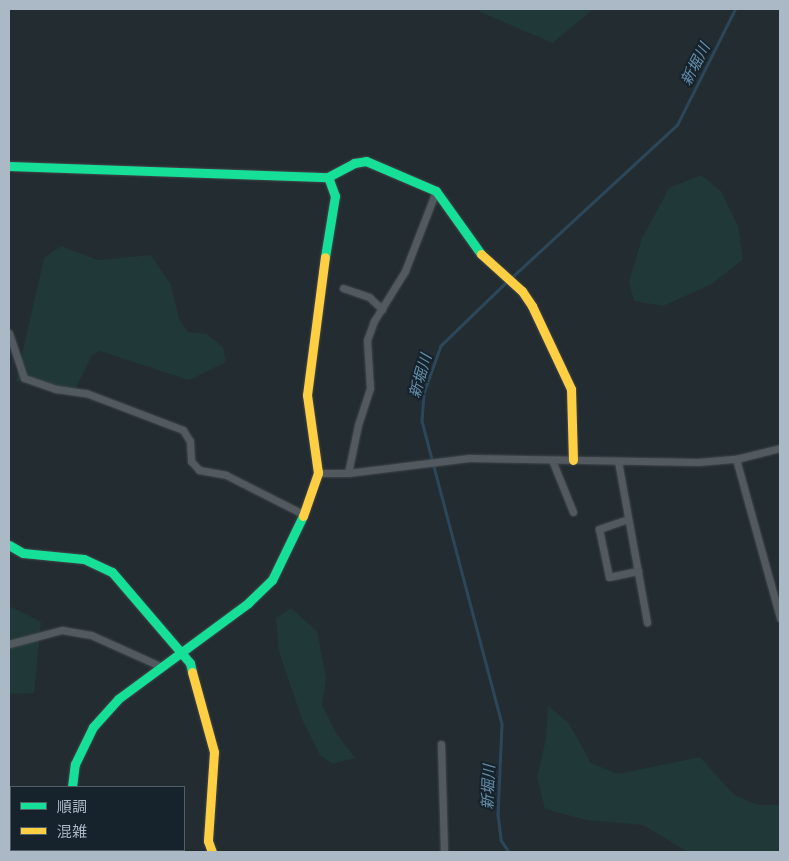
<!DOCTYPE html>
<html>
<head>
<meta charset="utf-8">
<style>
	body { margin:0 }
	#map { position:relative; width:789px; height:861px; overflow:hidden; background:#232c31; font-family:"Asap Condensed","Noto Sans JP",sans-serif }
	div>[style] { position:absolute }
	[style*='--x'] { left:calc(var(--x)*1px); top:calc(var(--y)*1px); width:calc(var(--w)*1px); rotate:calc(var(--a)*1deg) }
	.green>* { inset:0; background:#203837 }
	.stream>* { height:2.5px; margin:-1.25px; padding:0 1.25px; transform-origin:1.25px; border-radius:1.25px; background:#2c475a }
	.roads { filter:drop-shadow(0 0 1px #41484c) drop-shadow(0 0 1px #41484c) }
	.street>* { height:7px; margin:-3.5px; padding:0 3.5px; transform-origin:3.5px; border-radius:3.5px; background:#525a60 }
	.fast>* { height:9px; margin:-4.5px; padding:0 4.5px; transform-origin:4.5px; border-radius:4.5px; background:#16e098 }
	.slow>* { height:9px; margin:-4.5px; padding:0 4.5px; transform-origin:4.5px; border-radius:4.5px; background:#ffcf43 }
	span { translate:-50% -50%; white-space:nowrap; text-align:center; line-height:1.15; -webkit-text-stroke:4px #17232c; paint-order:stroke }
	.water-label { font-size:15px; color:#6791ac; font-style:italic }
	.frame { position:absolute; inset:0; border:10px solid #aab9c5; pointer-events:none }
	.legend { position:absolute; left:10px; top:786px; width:175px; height:65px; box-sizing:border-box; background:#17232c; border:1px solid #525f69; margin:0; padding:6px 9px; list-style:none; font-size:15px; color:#aab9c5 }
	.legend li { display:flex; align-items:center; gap:10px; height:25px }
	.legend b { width:25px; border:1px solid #525f69 }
</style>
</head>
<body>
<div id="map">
	<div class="green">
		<div style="clip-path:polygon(480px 9px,593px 9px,553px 43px,480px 12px)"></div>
		<div style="clip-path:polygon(701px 175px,721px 191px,738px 226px,743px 259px,712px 284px,663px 306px,634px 301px,629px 282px,642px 238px,669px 188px)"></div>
		<div style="clip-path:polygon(61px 246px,98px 260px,151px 255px,171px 285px,179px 319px,188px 332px,207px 334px,223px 347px,226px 362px,189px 380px,100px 351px,92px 355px,75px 390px,16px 381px,44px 258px)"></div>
		<div style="clip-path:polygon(9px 606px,41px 622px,34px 693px,9px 694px)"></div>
		<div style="clip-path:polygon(291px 608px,317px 631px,326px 678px,322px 705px,336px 733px,355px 758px,332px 764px,320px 755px,302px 719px,279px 652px,276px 618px)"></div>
		<div style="clip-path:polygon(548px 706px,568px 722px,591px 763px,618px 774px,700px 757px,734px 795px,758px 805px,780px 805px,780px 852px,688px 852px,643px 825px,586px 820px,545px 809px,537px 777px,546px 739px)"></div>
	</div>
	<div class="stream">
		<div style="--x:511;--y:278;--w:226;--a:-42.7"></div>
		<div style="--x:677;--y:125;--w:130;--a:-63.4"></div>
		<div style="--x:507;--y:282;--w:92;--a:135.9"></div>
		<div style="--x:441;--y:346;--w:50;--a:109.9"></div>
		<div style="--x:424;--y:393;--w:28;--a:94"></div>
		<div style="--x:422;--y:421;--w:313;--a:75.2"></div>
		<div style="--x:502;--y:724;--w:90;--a:92.5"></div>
		<div style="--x:498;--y:814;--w:26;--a:83"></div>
		<div style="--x:501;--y:840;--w:14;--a:56"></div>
	</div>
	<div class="roads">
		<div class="street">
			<div style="--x:343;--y:288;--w:28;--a:19"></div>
			<div style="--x:369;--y:297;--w:18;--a:43"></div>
			<div style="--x:9;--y:333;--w:47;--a:71.6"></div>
			<div style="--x:24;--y:378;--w:34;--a:19"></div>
			<div style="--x:56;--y:389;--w:30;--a:8"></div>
			<div style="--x:86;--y:393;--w:104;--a:20.9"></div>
			<div style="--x:183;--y:430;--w:13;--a:58"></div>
			<div style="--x:190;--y:441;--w:20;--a:87"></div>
			<div style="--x:191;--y:461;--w:12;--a:48"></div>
			<div style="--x:199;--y:470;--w:27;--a:10"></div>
			<div style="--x:226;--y:475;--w:86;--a:26.9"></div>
			<div style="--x:736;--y:459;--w:165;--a:74.5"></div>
			<div style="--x:552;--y:460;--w:56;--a:68"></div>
			<div style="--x:618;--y:461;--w:164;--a:79.8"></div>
			<div style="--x:318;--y:473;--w:30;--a:0"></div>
			<div style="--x:348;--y:473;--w:122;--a:-7.1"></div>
			<div style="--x:469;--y:458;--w:229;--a:1"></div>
			<div style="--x:698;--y:462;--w:38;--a:-5"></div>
			<div style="--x:736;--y:459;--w:45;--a:-14"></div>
			<div style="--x:348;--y:473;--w:49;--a:-78.2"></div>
			<div style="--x:358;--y:425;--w:39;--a:-72"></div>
			<div style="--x:370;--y:388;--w:48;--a:-93.6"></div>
			<div style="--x:367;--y:340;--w:20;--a:-70"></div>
			<div style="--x:374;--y:321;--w:59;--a:-58.2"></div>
			<div style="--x:405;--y:271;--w:86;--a:-68.8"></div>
			<div style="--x:628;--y:519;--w:31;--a:161"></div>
			<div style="--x:599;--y:529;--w:49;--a:78.2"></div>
			<div style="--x:609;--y:577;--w:30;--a:-12"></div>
			<div style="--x:9;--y:644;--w:55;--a:-14.8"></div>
			<div style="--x:62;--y:630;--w:29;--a:10"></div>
			<div style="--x:91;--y:635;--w:76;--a:24.2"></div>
			<div style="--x:441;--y:744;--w:108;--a:88.4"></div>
			<div style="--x:115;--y:850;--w:3;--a:45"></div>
		</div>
		<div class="fast">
			<div style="--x:9;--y:166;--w:319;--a:2"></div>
			<div style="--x:328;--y:177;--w:30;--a:-28"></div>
			<div style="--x:354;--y:163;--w:12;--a:-9"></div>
			<div style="--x:366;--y:161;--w:76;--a:23.2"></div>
			<div style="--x:436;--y:191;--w:77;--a:54.5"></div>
			<div style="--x:325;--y:257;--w:62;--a:-80.7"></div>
			<div style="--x:335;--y:196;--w:20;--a:-110"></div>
			<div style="--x:9;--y:545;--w:16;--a:30"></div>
			<div style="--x:23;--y:553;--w:61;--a:5.6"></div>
			<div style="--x:84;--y:559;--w:31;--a:25"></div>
			<div style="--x:112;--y:572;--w:120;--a:49.4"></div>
			<div style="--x:190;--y:663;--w:9;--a:77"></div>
			<div style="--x:72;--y:787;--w:23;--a:-83"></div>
			<div style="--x:75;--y:764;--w:41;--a:-64.1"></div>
			<div style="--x:93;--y:727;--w:38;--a:-48"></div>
			<div style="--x:118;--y:699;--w:162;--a:-36.4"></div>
			<div style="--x:248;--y:603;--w:33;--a:-44"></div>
			<div style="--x:272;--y:580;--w:71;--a:-64.2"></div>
		</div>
		<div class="slow">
			<div style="--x:481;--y:254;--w:55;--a:42.1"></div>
			<div style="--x:522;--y:291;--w:18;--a:56"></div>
			<div style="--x:532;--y:306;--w:92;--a:64.8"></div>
			<div style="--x:571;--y:389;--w:71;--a:88.4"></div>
			<div style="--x:303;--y:516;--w:46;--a:-70.8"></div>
			<div style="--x:318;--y:473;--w:79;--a:-98"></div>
			<div style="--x:307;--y:395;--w:139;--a:-82.6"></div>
			<div style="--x:192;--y:672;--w:83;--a:74.6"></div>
			<div style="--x:214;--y:752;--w:89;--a:93.9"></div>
			<div style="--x:208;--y:841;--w:12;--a:70"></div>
		</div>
	</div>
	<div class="water-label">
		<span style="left:695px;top:64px;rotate:-63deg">新堀川</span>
		<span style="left:420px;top:376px;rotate:-74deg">新堀川</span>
		<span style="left:488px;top:787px;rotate:-88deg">新堀川</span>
	</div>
	<div class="frame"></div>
	<ul class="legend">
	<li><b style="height:6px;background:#16e098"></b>順調</li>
	<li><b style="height:6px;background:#ffcf43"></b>混雑</li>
	</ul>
</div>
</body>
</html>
